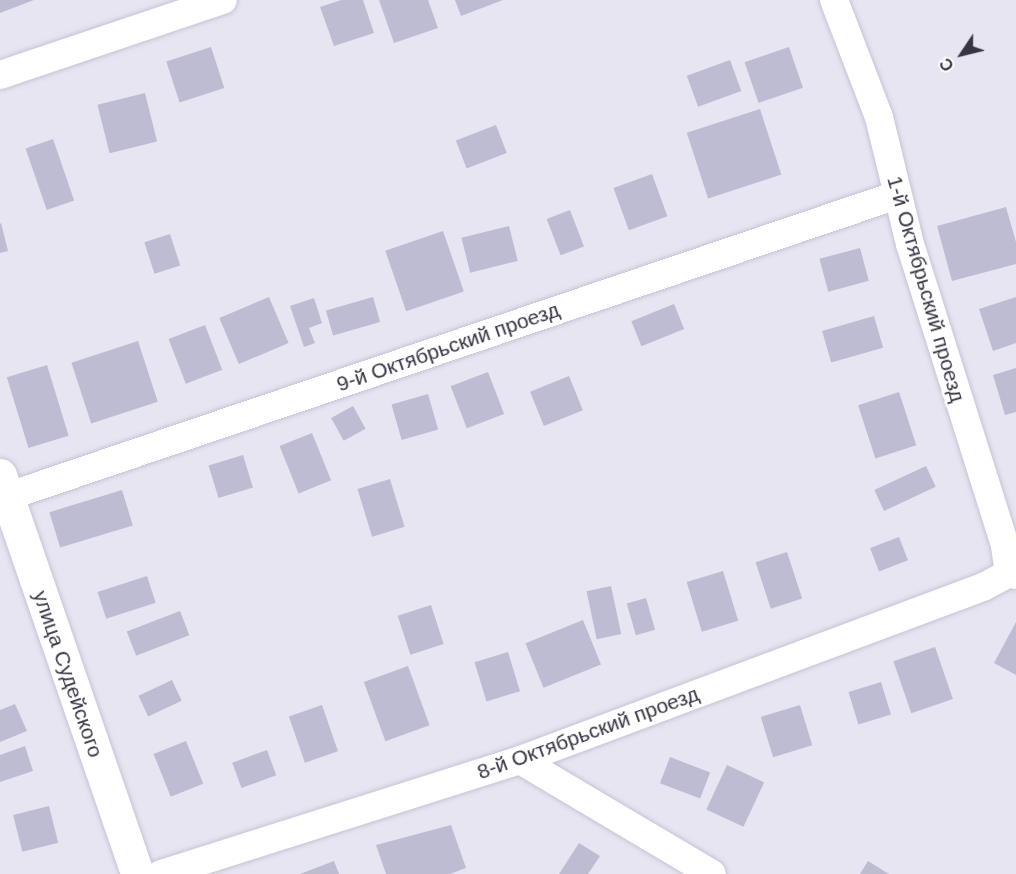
<!DOCTYPE html>
<html>
<head>
<meta charset="utf-8">
<style>
	body { margin:0 }
	#map { position:relative; width:1016px; height:874px; overflow:hidden; background:#e7e5f1; font-family:Arial,sans-serif }
	div>[style] { position:absolute }
	[style*='--x'] { left:calc(var(--x)*1px); top:calc(var(--y)*1px); width:calc(var(--w)*1px); rotate:calc(var(--a)*1deg) }
	.building>* { inset:0; background:#bdbcd2; transform-origin:0 0 }
	.roads { filter:drop-shadow(0 0 2px #c5c3d7) drop-shadow(0 0 2px #c5c3d7) }
	.minor>* { height:28px; margin:-14px; padding:0 14px; transform-origin:14px; border-radius:14px; background:#fff }
	.tertiary>* { height:33px; margin:-16.5px; padding:0 16.5px; transform-origin:16.5px; border-radius:16.5px; background:#fff }
	span { translate:-50% -50%; white-space:nowrap; text-align:center; line-height:1.15; -webkit-text-stroke:5px #fff; paint-order:stroke }
	.street-label { font-size:21px; color:#363543 }
	.north { position:absolute; left:932px; top:24px; width:60px; height:60px; -webkit-text-stroke:4px #fff; paint-order:stroke; rotate:235deg; font-size:16px; font-weight:700; line-height:24px; text-align:center; color:#363543 }
	.north::after { content:''; display:block; margin:auto; width:21px; height:27px; background:#363543; clip-path:polygon(50% 0,100% 100%,50% 72%,0 100%) }
</style>
</head>
<body>
<div id="map">
	<div class="building">
		<div style="clip-path:polygon(0 0,34px 0,0 13px)"></div>
		<div style="clip-path:polygon(341px 0,363px 0,374px 33px,334px 46px,320px 7px)"></div>
		<div style="clip-path:polygon(379px 0,428px 0,438px 28px,394px 43px)"></div>
		<div style="clip-path:polygon(455px 0,503px 0,461px 16px)"></div>
		<div style="left:211px;top:47px;width:43px;height:47px;rotate:72deg"></div>
		<div style="left:789px;top:47px;width:43px;height:47px;rotate:71deg"></div>
		<div style="left:730px;top:60px;width:33px;height:46px;rotate:70deg"></div>
		<div style="left:145px;top:93px;width:50px;height:49px;rotate:76deg"></div>
		<div style="left:760px;top:109px;width:69px;height:77px;rotate:72deg"></div>
		<div style="left:496px;top:125px;width:30px;height:43px;rotate:69deg"></div>
		<div style="left:53px;top:139px;width:65px;height:29px;rotate:71deg"></div>
		<div style="left:652px;top:174px;width:45px;height:41px;rotate:70deg"></div>
		<div style="clip-path:polygon(1006px 207px,1016px 242px,1016px 264px,952px 281px,937px 226px)"></div>
		<div style="left:570px;top:210px;width:39px;height:25px;rotate:69deg"></div>
		<div style="clip-path:polygon(1px 223px,8px 251px,0 253px,0 224px)"></div>
		<div style="left:509px;top:226px;width:36px;height:49px;rotate:76deg"></div>
		<div style="left:443px;top:231px;width:64px;height:61px;rotate:71deg"></div>
		<div style="left:170px;top:234px;width:33px;height:27px;rotate:72deg"></div>
		<div style="left:860px;top:248px;width:34px;height:42px;rotate:75deg"></div>
		<div style="left:269px;top:297px;width:50px;height:54px;rotate:67deg"></div>
		<div style="left:373px;top:297px;width:26px;height:49px;rotate:74deg"></div>
		<div style="clip-path:polygon(1016px 297px,1016px 343px,993px 351px,979px 309px)"></div>
		<div style="clip-path:polygon(314px 298px,322px 323px,309px 328px,315px 343px,304px 347px,290px 306px)"></div>
		<div style="left:674px;top:304px;width:27px;height:46px;rotate:68deg"></div>
		<div style="left:874px;top:316px;width:33px;height:54px;rotate:74deg"></div>
		<div style="left:205px;top:325px;width:48px;height:39px;rotate:69deg"></div>
		<div style="left:138px;top:341px;width:64px;height:70px;rotate:72deg"></div>
		<div style="left:47px;top:365px;width:74px;height:42px;rotate:73deg"></div>
		<div style="clip-path:polygon(1016px 368px,1016px 412px,1005px 415px,993px 375px)"></div>
		<div style="left:488px;top:372px;width:45px;height:40px;rotate:69deg"></div>
		<div style="left:569px;top:376px;width:37px;height:42px;rotate:68deg"></div>
		<div style="left:899px;top:392px;width:56px;height:43px;rotate:72deg"></div>
		<div style="left:428px;top:394px;width:37px;height:38px;rotate:74deg"></div>
		<div style="left:353px;top:406px;width:26px;height:25px;rotate:61deg"></div>
		<div style="left:312px;top:433px;width:51px;height:35px;rotate:68deg"></div>
		<div style="left:243px;top:455px;width:34px;height:36px;rotate:73deg"></div>
		<div style="left:926px;top:466px;width:23px;height:57px;rotate:65deg"></div>
		<div style="left:390px;top:479px;width:50px;height:34px;rotate:73deg"></div>
		<div style="left:122px;top:490px;width:37px;height:76px;rotate:73deg"></div>
		<div style="left:899px;top:537px;width:25px;height:31px;rotate:69deg"></div>
		<div style="left:787px;top:552px;width:49px;height:33px;rotate:72deg"></div>
		<div style="left:723px;top:571px;width:52px;height:38px;rotate:73deg"></div>
		<div style="left:147px;top:576px;width:28px;height:52px;rotate:72deg"></div>
		<div style="left:611px;top:586px;width:49px;height:25px;rotate:78deg"></div>
		<div style="left:646px;top:598px;width:33px;height:20px;rotate:74deg"></div>
		<div style="left:431px;top:605px;width:41px;height:35px;rotate:72deg"></div>
		<div style="left:180px;top:611px;width:26px;height:57px;rotate:69deg"></div>
		<div style="left:583px;top:620px;width:48px;height:62px;rotate:68deg"></div>
		<div style="clip-path:polygon(1016px 622px,1016px 675px,994px 663px)"></div>
		<div style="left:935px;top:647px;width:55px;height:44px;rotate:71deg"></div>
		<div style="left:508px;top:652px;width:41px;height:35px;rotate:73deg"></div>
		<div style="left:408px;top:666px;width:63px;height:47px;rotate:70deg"></div>
		<div style="left:172px;top:680px;width:23px;height:37px;rotate:65deg"></div>
		<div style="left:881px;top:682px;width:34px;height:34px;rotate:73deg"></div>
		<div style="clip-path:polygon(15px 704px,27px 731px,0 742px,0 710px)"></div>
		<div style="left:322px;top:705px;width:49px;height:35px;rotate:71deg"></div>
		<div style="left:800px;top:705px;width:42px;height:41px;rotate:73deg"></div>
		<div style="left:186px;top:741px;width:46px;height:35px;rotate:68deg"></div>
		<div style="clip-path:polygon(25px 746px,33px 771px,0 782px,0 755px)"></div>
		<div style="left:267px;top:750px;width:27px;height:37px;rotate:70deg"></div>
		<div style="left:670px;top:757px;width:43px;height:28px;rotate:21deg"></div>
		<div style="left:727px;top:765px;width:41px;height:49px;rotate:25deg"></div>
		<div style="left:49px;top:806px;width:38px;height:37px;rotate:76deg"></div>
		<div style="clip-path:polygon(451px 825px,466px 868px,450px 874px,386px 874px,376px 845px)"></div>
		<div style="clip-path:polygon(579px 843px,600px 856px,588px 874px,559px 874px)"></div>
		<div style="clip-path:polygon(334px 861px,339px 874px,300px 874px)"></div>
		<div style="clip-path:polygon(868px 861px,889px 874px,860px 874px)"></div>
	</div>
	<div class="roads">
		<div class="minor">
			<div style="--x:834;--y:0;--w:125;--a:69"></div>
			<div style="--x:879;--y:117;--w:131;--a:76.3"></div>
			<div style="--x:910;--y:244;--w:317;--a:72.5"></div>
			<div style="--x:1005;--y:546;--w:27;--a:82"></div>
			<div style="--x:1009;--y:573;--w:7;--a:16"></div>
			<div style="--x:0;--y:75;--w:235;--a:-18.6"></div>
			<div style="--x:0;--y:499;--w:947;--a:-18.72"></div>
			<div style="--x:520;--y:760;--w:223;--a:30.7"></div>
			<div style="--x:161;--y:874;--w:377;--a:-17.6"></div>
			<div style="--x:520;--y:760;--w:496;--a:-20.5"></div>
			<div style="--x:985;--y:586;--w:27;--a:-28"></div>
		</div>
		<div class="tertiary">
			<div style="--x:0;--y:475;--w:422;--a:71"></div>
		</div>
	</div>
	<div class="street-label">
		<span style="left:926px;top:289px;rotate:74deg">1-й Октябрьский проезд</span>
		<span style="left:448px;top:347px;rotate:-19deg">9-й Октябрьский проезд</span>
		<span style="left:68px;top:674px;rotate:71deg">улица Судейского</span>
		<span style="left:588px;top:733px;rotate:-20deg">8-й Октябрьский проезд</span>
	</div>
	<div class="north">С</div>
</div>
</body>
</html>
